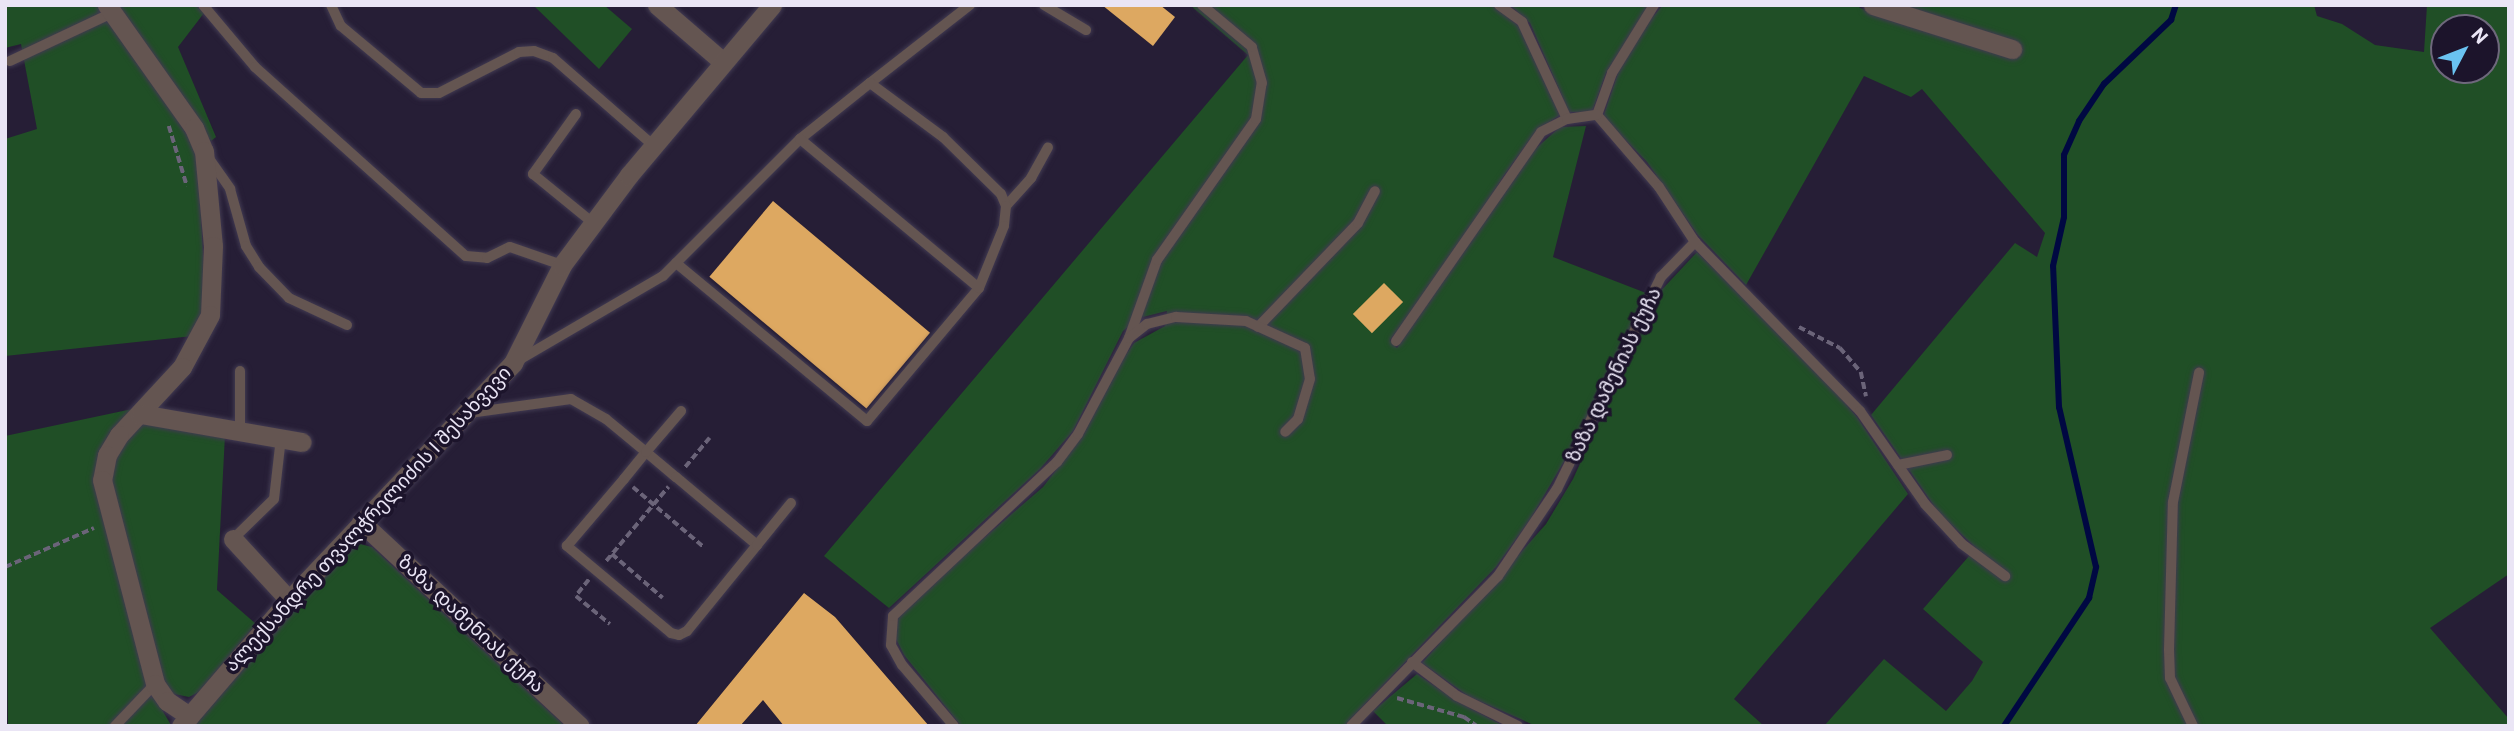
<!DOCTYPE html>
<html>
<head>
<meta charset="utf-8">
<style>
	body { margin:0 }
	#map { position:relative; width:2514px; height:731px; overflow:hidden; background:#261e36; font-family:Roboto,"Noto Sans Georgian",sans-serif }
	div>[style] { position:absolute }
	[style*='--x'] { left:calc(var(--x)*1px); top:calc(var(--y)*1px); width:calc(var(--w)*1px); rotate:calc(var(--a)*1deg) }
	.green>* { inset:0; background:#204f26 }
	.stream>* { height:6px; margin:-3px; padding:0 3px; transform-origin:3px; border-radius:3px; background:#000842 }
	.building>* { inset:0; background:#dda861; transform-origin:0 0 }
	.path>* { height:3.5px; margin-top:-1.75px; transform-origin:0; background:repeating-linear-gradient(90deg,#6b6479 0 7px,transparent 0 10.5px) }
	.roads { filter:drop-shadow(0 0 2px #413a51) drop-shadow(0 0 2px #413a51) }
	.lane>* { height:10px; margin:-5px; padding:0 5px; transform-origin:5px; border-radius:5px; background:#645551 }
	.street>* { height:19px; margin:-9.5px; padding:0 9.5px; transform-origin:9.5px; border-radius:9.5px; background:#645551 }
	span { translate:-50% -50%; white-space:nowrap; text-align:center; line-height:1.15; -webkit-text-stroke:7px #1c142b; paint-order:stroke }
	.street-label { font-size:19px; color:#eae5f5 }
	.frame { position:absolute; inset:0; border:7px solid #eae5f5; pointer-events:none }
	.north { position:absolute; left:2430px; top:14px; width:70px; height:70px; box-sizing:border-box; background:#1c142b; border:2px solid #6e687c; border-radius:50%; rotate:48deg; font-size:19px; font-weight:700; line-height:28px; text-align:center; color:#eae5f5 }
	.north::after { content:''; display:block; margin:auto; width:24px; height:32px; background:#6ac3f1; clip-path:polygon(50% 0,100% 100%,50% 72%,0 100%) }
</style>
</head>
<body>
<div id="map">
	<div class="green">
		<div style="clip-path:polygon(5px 5px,101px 5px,197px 150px,206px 303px,193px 336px,5px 356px,5px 139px,37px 129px,21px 44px,5px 48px)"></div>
		<div style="clip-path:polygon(117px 5px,195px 5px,204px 13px,178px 47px,216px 137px,211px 141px)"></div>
		<div style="clip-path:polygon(533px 5px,604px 5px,632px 29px,599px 69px)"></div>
		<div style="clip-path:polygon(1190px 5px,1493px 5px,1520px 27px,1560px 115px,1536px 131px,1505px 174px,1445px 267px,1390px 340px,1397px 348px,1534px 150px,1560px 127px,1586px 126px,1553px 257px,1646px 293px,1594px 410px,1531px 518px,1496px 567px,1344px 726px,961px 726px,904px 655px,895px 637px,897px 618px,904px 607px,1043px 487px,1083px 435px,1122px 360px,1134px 343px,1165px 326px,1167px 311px,1139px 318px,1123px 331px,1073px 431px,1040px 469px,889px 608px,824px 556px,1248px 55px)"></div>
		<div style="clip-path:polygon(1510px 5px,1649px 5px,1606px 73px,1592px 112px,1569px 112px,1530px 23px)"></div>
		<div style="clip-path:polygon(evenodd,1663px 5px,1855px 5px,1868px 12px,1897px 5px,2314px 5px,2317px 16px,2342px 24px,2375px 45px,2424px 52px,2427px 5px,2509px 5px,2509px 574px,2430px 628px,2509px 719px,2509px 726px,1824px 726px,1884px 659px,1946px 711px,1972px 681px,1983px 662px,1923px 609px,1976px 548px,1939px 513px,1871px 415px,2015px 243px,2037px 257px,2045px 233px,1922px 89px,1911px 97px,1864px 76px,1746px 285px,1697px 234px,1647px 162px,1603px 117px,1619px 70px,1644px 27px,1663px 5px,2444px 28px,2486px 28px,2486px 70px,2444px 70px,2444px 28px)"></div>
		<div style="clip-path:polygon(1697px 252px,1819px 373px,1857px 417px,1908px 494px,1734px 699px,1764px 726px,1536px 726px,1468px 696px,1422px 663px,1546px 524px,1573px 479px,1656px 296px)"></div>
		<div style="clip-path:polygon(137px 408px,98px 465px,154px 696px,171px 725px,8px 726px,5px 436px)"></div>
		<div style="clip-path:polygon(141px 421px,225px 435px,217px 590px,256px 624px,199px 692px,189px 697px,174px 694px,162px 683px,109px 479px,113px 456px)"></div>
		<div style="clip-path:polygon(360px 544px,372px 547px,565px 726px,192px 726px,348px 548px)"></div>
		<div style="clip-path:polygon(1417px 674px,1458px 702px,1504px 726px,1388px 726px,1373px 711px)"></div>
	</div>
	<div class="stream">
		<div style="--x:2004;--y:726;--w:154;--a:-56.4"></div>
		<div style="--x:2089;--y:598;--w:32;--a:-77"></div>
		<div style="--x:2096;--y:567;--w:164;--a:-103"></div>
		<div style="--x:2059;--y:407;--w:141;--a:-92.4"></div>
		<div style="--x:2053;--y:266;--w:50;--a:-77.3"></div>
		<div style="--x:2064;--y:217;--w:62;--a:-90"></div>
		<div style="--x:2064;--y:155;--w:37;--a:-66"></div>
		<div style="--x:2079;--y:121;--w:45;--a:-56"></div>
		<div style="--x:2104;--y:84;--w:93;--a:-43.7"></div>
		<div style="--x:2171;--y:20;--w:16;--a:-72"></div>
	</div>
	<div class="building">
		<div style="clip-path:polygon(1102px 5px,1160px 5px,1175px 17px,1153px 46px)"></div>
		<div style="left:773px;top:201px;width:205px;height:99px;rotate:40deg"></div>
		<div style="left:1384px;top:283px;width:27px;height:44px;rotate:45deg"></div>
		<div style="clip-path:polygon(804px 593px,835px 617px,929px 726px,784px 726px,763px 700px,740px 726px,695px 726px)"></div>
	</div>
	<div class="path">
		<div style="--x:169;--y:126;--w:63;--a:73.3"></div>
		<div style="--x:1799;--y:327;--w:46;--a:27.1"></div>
		<div style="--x:1840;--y:348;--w:32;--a:49"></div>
		<div style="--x:1861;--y:372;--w:25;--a:78"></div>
		<div style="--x:685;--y:467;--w:38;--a:-50"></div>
		<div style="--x:633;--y:487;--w:94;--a:40.3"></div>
		<div style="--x:612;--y:554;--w:67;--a:40.8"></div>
		<div style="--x:606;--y:561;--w:97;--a:-50"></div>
		<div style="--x:5;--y:567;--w:97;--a:-23.7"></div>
		<div style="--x:589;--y:580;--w:21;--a:129"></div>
		<div style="--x:576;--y:596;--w:44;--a:39.5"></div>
		<div style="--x:1397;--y:698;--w:70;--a:15.8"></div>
		<div style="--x:1464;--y:717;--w:16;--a:35"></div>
	</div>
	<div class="roads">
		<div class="lane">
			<div style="--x:203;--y:5;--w:81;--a:50"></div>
			<div style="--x:255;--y:67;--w:283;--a:41.9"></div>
			<div style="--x:466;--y:256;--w:21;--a:5"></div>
			<div style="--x:487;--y:258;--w:25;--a:-26"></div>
			<div style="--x:510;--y:247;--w:55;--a:19.1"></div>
			<div style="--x:331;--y:5;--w:23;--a:65"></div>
			<div style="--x:341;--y:26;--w:104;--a:39.9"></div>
			<div style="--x:421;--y:93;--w:18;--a:0"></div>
			<div style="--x:439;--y:93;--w:90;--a:-27.1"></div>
			<div style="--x:519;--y:52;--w:15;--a:-4"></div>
			<div style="--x:534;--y:51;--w:20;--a:20"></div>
			<div style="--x:553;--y:58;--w:134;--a:41.1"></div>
			<div style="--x:1044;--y:5;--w:49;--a:30.8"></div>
			<div style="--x:1499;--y:5;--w:29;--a:36"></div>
			<div style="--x:1522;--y:22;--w:107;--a:65.1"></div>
			<div style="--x:10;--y:61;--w:113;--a:-25.2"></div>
			<div style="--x:870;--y:83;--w:127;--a:-38"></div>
			<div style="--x:576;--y:114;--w:74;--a:125.6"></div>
			<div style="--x:533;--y:174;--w:77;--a:39.2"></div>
			<div style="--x:1597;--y:115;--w:95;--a:49.3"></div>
			<div style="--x:1659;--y:187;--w:66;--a:56.8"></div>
			<div style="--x:1695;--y:242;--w:236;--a:45.7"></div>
			<div style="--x:1860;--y:411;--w:113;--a:55"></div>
			<div style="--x:1925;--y:504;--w:54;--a:47.2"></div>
			<div style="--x:1962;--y:544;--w:54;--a:36.7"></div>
			<div style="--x:1597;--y:115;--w:45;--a:-70.3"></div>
			<div style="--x:1612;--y:73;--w:80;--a:-58.3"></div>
			<div style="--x:208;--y:157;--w:39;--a:55"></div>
			<div style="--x:230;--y:189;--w:59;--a:74.3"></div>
			<div style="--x:246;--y:246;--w:25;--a:58"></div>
			<div style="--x:259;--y:267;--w:43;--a:45.9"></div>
			<div style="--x:289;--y:298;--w:64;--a:25"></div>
			<div style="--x:1006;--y:206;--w:38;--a:-48"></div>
			<div style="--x:1031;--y:178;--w:35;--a:-61"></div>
			<div style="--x:676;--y:263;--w:248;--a:39.6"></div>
			<div style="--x:867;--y:421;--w:174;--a:-49.9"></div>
			<div style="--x:1258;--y:327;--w:144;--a:-46.1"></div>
			<div style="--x:1358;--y:223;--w:36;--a:-62"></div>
			<div style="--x:1129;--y:338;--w:83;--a:-70.3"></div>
			<div style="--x:1157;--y:260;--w:172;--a:-54.9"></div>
			<div style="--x:1256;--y:119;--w:36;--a:-81"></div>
			<div style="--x:1262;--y:83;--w:37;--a:-106"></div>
			<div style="--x:1252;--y:47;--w:65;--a:-140"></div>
			<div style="--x:1396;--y:341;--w:254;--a:-55.2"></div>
			<div style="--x:1541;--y:132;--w:29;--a:-27"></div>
			<div style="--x:1567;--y:119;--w:30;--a:-8"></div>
			<div style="--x:519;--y:360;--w:167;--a:-30.3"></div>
			<div style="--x:663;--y:276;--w:194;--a:-45"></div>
			<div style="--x:800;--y:139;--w:90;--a:-38.7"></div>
			<div style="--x:870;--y:83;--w:91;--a:36.5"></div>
			<div style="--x:943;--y:137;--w:81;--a:44.5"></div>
			<div style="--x:1001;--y:194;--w:13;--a:67"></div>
			<div style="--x:1006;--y:206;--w:20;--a:96"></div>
			<div style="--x:1004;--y:226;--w:67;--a:112"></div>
			<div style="--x:979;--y:288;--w:233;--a:-140.2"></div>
			<div style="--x:240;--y:371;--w:60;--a:90"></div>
			<div style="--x:469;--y:413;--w:103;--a:-7.8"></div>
			<div style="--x:571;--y:399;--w:40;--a:29.7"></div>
			<div style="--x:606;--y:419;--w:52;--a:39.5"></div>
			<div style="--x:646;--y:452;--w:39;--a:40"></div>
			<div style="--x:676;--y:477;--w:106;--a:40"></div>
			<div style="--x:757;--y:545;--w:111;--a:129.1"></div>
			<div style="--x:687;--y:631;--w:9;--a:153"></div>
			<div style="--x:679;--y:635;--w:8;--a:-166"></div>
			<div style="--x:671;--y:633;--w:136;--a:-140.1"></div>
			<div style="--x:567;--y:546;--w:88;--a:-49.6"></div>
			<div style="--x:624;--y:479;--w:35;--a:-51"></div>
			<div style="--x:646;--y:452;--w:54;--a:-49.5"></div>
			<div style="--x:1898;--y:465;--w:50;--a:-11.5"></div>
			<div style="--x:233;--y:539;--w:57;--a:-44.3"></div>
			<div style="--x:274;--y:499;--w:61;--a:-83.5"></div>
			<div style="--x:757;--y:545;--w:54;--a:-51"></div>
			<div style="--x:1412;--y:662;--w:56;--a:37.1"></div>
			<div style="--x:1457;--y:696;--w:68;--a:26.2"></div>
			<div style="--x:115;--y:726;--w:58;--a:-46.4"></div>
			<div style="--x:954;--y:726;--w:80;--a:-130.4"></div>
			<div style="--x:902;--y:665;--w:23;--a:-119"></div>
			<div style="--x:891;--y:645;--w:29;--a:-86"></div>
			<div style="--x:893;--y:616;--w:225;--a:-43.2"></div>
			<div style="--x:1057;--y:462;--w:35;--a:-53"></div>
			<div style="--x:1078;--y:434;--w:109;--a:-62"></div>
			<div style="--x:1129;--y:338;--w:23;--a:-38"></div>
			<div style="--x:1147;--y:324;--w:30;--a:-14"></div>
			<div style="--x:1176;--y:317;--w:70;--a:3.3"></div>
			<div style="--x:1246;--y:321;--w:65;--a:24.6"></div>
			<div style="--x:1305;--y:348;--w:31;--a:81"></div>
			<div style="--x:1310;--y:379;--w:42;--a:106.7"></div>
			<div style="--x:1298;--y:419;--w:18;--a:135"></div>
			<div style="--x:1351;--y:726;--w:210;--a:-45.6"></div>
			<div style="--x:1498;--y:576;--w:105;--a:-55.9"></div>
			<div style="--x:1557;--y:489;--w:236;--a:-63.9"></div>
			<div style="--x:1661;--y:277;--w:49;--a:-45.8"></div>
			<div style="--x:2193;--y:726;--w:53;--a:-115.6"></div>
			<div style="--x:2170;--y:678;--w:28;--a:-92"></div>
			<div style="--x:2169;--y:650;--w:148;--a:-88.5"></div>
			<div style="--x:2173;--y:502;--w:132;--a:-78.6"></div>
		</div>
		<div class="street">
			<div style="--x:107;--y:5;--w:151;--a:54.7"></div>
			<div style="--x:194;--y:128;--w:25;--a:67"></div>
			<div style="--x:204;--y:151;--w:95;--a:84.6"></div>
			<div style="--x:213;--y:246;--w:69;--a:92.5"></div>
			<div style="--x:210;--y:315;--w:59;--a:118.3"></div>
			<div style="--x:182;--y:367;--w:93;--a:132.8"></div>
			<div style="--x:119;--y:435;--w:23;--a:121"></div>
			<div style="--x:107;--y:455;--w:25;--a:101"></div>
			<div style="--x:102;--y:480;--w:211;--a:75.4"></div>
			<div style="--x:155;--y:684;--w:21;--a:55"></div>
			<div style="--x:167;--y:701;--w:27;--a:34"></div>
			<div style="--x:657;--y:5;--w:87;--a:40.8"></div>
			<div style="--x:1873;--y:5;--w:146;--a:17.6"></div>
			<div style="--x:141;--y:414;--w:163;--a:9.9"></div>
			<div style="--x:361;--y:522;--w:299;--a:43"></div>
			<div style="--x:233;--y:539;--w:83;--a:47.4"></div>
			<div style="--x:181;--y:726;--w:166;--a:-49.4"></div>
			<div style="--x:289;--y:600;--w:326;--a:-46.6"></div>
			<div style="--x:513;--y:363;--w:110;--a:-63.4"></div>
			<div style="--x:562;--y:265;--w:112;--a:-53.3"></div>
			<div style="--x:629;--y:175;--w:222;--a:-49.9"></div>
		</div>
	</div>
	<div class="street-label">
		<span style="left:1614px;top:375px;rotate:-64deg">ზაზა დამენიას ქუჩა</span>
		<span style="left:368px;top:519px;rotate:-47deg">ალექსანდრე თვალჭრელიძის I შესახვევი</span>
		<span style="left:471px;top:624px;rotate:43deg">ზაზა დამენიას ქუჩა</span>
	</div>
	<div class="frame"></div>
	<div class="north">N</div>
</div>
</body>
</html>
